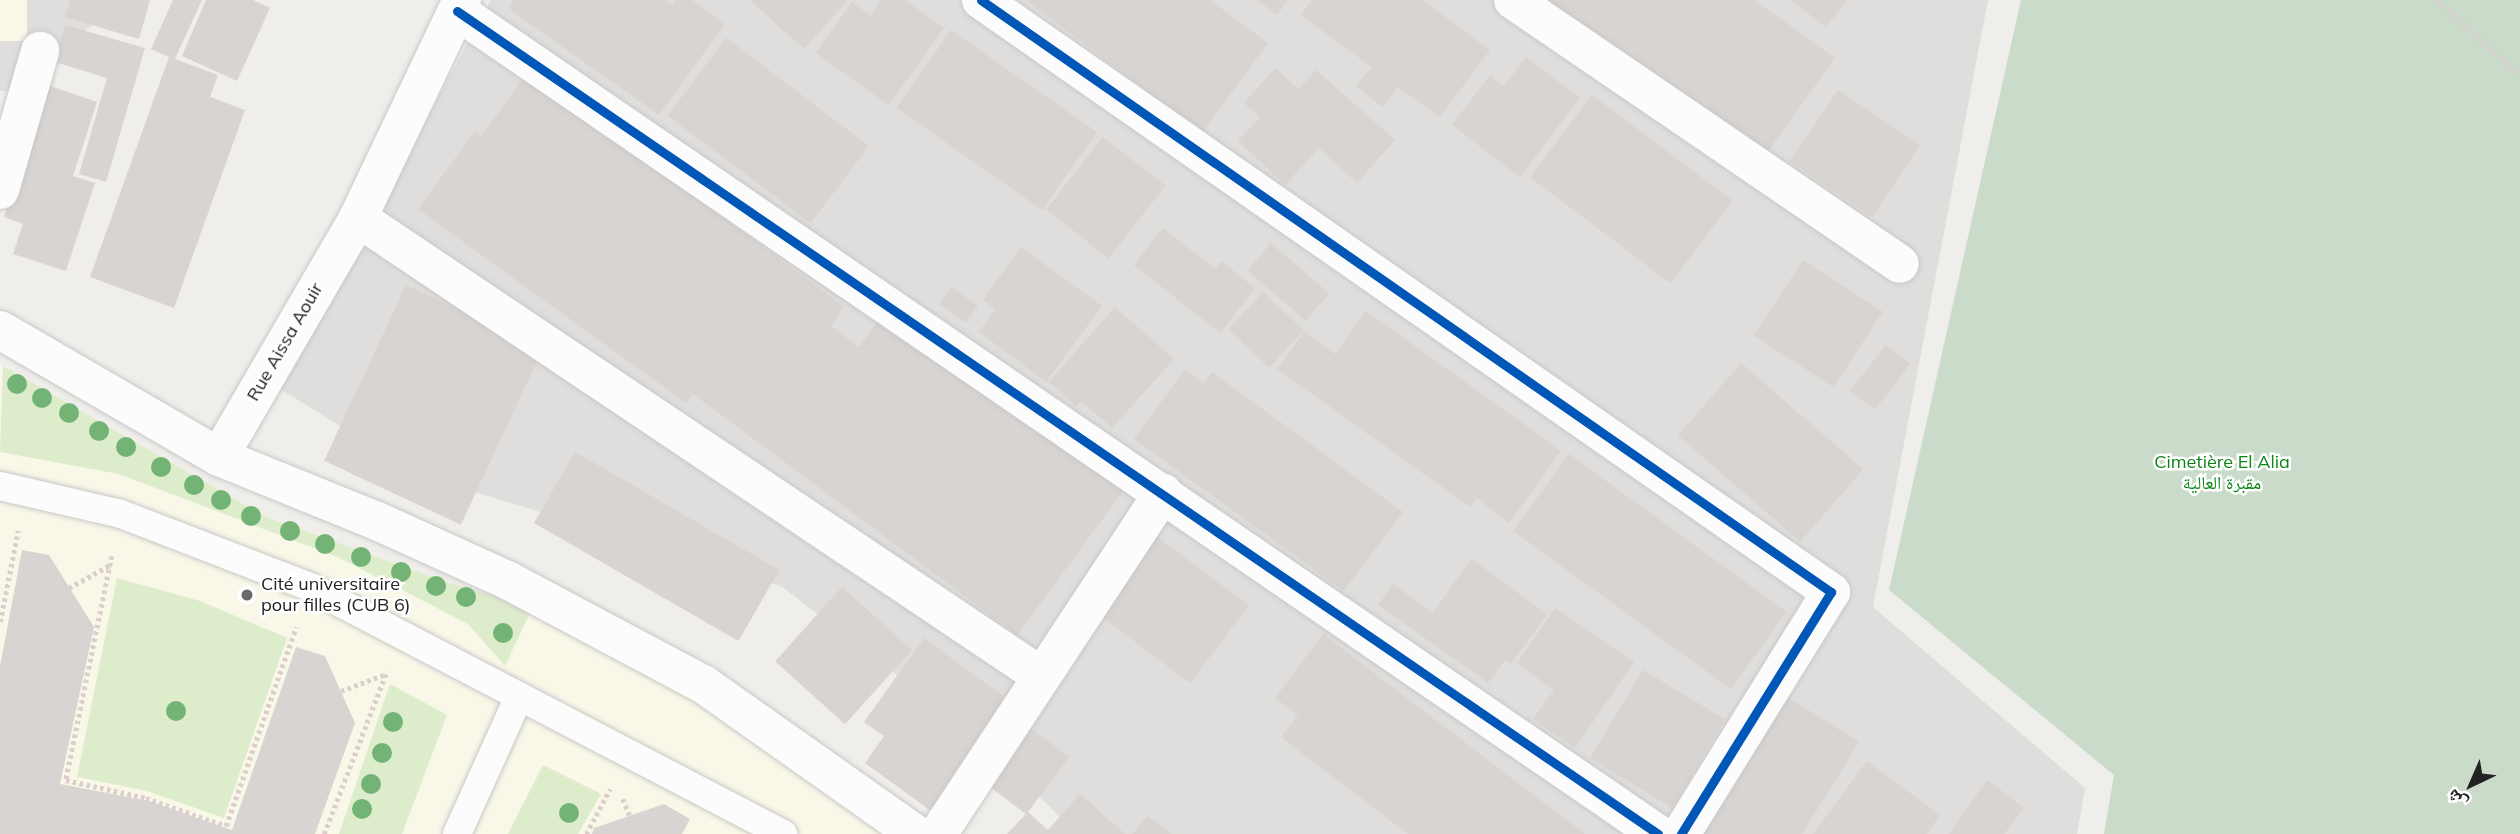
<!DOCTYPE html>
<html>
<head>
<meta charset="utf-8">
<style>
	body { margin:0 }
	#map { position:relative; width:2520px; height:834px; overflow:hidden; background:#f0eeeb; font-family:Mulish,"Noto Naskh Arabic",sans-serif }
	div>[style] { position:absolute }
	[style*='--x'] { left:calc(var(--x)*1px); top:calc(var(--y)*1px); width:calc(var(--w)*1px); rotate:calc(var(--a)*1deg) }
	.residential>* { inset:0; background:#dfdedc }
	.education>* { inset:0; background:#f8f7e8; transform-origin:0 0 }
	.grass>* { inset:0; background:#ddeccb }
	.cemetery>* { inset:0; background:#cadbca }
	.building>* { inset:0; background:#d7d4d2; transform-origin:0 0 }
	.path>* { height:4.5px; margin-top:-2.25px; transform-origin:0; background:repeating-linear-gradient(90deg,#dccecd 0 3.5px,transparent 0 7px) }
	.roads { filter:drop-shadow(0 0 2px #c9c8c7) drop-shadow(0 0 2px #c9c8c7) }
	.service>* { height:28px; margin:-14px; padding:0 14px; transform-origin:14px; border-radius:14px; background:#fdfcfc }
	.minor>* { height:38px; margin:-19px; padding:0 19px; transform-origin:19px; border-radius:19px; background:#fdfcfc }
	.cycleway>* { height:9px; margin:-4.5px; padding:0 4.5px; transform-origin:4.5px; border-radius:4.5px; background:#0057b8 }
	.trees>* { width:20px; height:20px; margin:-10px; border-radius:50%; background:#73b476 }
	.dots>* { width:19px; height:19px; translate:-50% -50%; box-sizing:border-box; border:4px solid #fff; border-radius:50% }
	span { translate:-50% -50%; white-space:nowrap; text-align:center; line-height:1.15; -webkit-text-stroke:5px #fff; paint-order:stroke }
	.street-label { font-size:18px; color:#222 }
	.park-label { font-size:18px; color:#0c8416 }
	.poi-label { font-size:18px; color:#222 }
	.left { translate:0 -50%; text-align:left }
	.north { position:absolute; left:2436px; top:750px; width:70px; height:70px; -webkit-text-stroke:5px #fff; paint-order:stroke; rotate:224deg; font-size:19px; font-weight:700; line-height:28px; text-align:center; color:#222 }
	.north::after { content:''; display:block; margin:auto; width:24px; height:32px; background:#222; clip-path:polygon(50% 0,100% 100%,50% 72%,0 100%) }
</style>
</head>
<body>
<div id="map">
	<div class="residential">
		<div style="clip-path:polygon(0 0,123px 0,11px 91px,0 91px)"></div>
		<div style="clip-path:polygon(491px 0,1988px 0,1873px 607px,2085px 788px,2077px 834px,1077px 834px,985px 742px,781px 586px,420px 475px,280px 389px)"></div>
	</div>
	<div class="education">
		<div style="left:0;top:0;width:27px;height:41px"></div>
		<div style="clip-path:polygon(0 364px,266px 517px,455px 585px,533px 606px,693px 692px,890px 834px,0 834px)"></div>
	</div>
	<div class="grass">
		<div style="clip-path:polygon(3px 366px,266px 517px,455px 585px,533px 606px,505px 666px,468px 624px,340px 558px,119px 474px,0 452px)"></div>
		<div style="clip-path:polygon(117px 578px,200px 601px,287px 638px,224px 818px,147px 791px,77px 777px)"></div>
		<div style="clip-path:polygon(390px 684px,447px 715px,402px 834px,339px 834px)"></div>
		<div style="clip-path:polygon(543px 765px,601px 794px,578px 834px,508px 834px)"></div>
	</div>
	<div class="cemetery">
		<div style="clip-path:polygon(2021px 0,2520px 0,2520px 834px,2104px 834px,2114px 775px,1889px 590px)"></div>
	</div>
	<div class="building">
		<div style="clip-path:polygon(70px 0,150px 0,139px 39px,65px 17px)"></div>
		<div style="clip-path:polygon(173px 0,202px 0,175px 59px,218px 75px,210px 97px,245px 110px,174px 308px,90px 277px,169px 57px,151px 49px)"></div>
		<div style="clip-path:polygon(206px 0,253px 0,270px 8px,237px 81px,182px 56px)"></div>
		<div style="clip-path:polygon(514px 0,665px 0,672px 5px,676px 0,692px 0,725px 24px,659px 115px,508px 8px)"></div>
		<div style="clip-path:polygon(750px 0,846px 0,847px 1px,804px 49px)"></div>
		<div style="clip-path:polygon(881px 0,904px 0,944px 28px,889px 105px,816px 53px,852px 2px,871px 16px)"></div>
		<div style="clip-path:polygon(1026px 0,1210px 0,1268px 43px,1202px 132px)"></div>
		<div style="clip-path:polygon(1257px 0,1288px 0,1277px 15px)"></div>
		<div style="clip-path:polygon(1312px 0,1422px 0,1490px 50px,1440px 117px,1398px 87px,1382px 107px,1356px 86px,1372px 67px,1301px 15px)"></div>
		<div style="clip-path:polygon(1542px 0,1754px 0,1835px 58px,1764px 157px)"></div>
		<div style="clip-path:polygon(1790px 0,1847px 0,1826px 27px)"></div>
		<div style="clip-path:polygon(65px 25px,145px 48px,106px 182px,79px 174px,107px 78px,55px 62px)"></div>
		<div style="left:951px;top:30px;width:178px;height:95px;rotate:35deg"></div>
		<div style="left:726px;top:38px;width:179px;height:97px;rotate:37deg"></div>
		<div style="clip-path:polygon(1526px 57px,1580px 98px,1520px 177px,1452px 125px,1490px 75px,1504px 86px)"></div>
		<div style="clip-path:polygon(1275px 68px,1299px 89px,1316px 70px,1395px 140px,1357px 183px,1319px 148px,1285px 185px,1238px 141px,1260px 117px,1244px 103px)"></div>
		<div style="clip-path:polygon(528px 72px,844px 307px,831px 326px,859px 347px,880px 318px,1124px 490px,1017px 635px,693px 394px,686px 403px,418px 209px,475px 131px,481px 136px)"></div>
		<div style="clip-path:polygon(47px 85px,97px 102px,73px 176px,95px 183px,66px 271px,13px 254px,23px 224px,4px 217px)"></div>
		<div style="left:1838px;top:90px;width:99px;height:86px;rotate:34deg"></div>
		<div style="left:1592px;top:95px;width:176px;height:103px;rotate:37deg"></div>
		<div style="left:1103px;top:137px;width:79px;height:92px;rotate:38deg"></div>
		<div style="clip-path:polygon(1163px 228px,1215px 269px,1221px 261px,1255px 288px,1220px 333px,1134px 265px)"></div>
		<div style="left:1271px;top:243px;width:77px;height:36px;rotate:41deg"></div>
		<div style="clip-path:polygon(1021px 247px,1102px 306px,1046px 382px,979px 332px,995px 309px,983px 300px)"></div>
		<div style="left:1803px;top:260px;width:95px;height:90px;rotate:33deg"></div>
		<div style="left:406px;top:285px;width:151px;height:194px;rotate:25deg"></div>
		<div style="left:952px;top:287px;width:32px;height:21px;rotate:36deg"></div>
		<div style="left:1263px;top:292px;width:56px;height:51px;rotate:43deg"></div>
		<div style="clip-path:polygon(1115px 307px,1174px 359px,1112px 428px,1081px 401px,1076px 406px,1049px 382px)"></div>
		<div style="clip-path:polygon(1366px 311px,1561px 451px,1509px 523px,1477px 498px,1470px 507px,1277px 369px,1304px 332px,1335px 354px)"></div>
		<div style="left:1886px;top:345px;width:31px;height:58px;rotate:38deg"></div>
		<div style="left:1741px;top:363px;width:162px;height:96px;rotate:41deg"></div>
		<div style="clip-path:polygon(1185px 369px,1204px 384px,1212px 372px,1403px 512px,1344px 591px,1134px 439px)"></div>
		<div style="left:575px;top:452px;width:236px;height:82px;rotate:30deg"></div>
		<div style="left:1569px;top:454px;width:269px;height:95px;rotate:36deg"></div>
		<div style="left:1155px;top:535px;width:117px;height:97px;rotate:37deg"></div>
		<div style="clip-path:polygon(22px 550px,49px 555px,94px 627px,60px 784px,149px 801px,232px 830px,296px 647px,325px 656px,355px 723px,315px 834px,0 834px,0 666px)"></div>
		<div style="clip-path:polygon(1471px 559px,1547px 614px,1511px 664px,1505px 660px,1488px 683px,1378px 605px,1393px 584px,1433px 613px)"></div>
		<div style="left:842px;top:587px;width:94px;height:100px;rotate:42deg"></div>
		<div style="clip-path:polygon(1555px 608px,1634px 662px,1575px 748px,1533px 719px,1554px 690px,1517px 663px)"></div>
		<div style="clip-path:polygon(1323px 634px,1585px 834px,1408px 834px,1281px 737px,1298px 715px,1275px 698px)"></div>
		<div style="clip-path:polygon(924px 638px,1010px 701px,931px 811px,865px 763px,884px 736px,864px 722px)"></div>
		<div style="left:1643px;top:670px;width:96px;height:103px;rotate:31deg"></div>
		<div style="clip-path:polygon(1784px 695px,1859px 742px,1802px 834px,1704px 834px)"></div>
		<div style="clip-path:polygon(1030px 728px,1069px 757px,1028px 812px,1048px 830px,1080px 794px,1125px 834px,1007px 834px,1026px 814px,987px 785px)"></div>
		<div style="clip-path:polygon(1867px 761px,1940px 815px,1927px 834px,1813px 834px)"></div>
		<div style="clip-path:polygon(1987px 780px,2024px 808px,2004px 834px,1949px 834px)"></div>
		<div style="clip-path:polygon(664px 804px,690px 819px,682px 834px,592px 834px,594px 828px)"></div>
		<div style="clip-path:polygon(1148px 816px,1171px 834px,1132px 834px)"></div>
	</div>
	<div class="path">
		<div style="--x:2437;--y:0;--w:112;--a:42.1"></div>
		<div style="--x:112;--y:556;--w:229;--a:101.6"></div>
		<div style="--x:66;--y:780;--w:82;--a:12.7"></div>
		<div style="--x:146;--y:798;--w:85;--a:19.3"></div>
		<div style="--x:226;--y:826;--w:211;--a:-70.6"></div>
		<div style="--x:69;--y:588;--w:47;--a:-29.3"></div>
		<div style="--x:0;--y:622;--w:93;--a:-78.8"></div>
		<div style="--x:341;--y:691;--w:48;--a:-20.7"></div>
		<div style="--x:623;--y:799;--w:18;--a:68"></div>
		<div style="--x:324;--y:834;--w:175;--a:-68.9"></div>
		<div style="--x:586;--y:834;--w:51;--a:-61.9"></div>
	</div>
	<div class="roads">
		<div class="service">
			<div style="--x:0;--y:486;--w:124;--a:13"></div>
			<div style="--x:121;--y:514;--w:203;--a:21.1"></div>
			<div style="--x:310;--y:587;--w:534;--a:27.57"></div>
			<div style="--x:457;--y:834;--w:148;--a:-65.7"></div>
		</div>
		<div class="minor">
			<div style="--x:981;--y:0;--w:1036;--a:34.86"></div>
			<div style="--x:1831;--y:592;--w:285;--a:121.8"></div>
			<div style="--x:1513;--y:0;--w:468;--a:34.3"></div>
			<div style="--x:457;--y:11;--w:1456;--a:34.42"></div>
			<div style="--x:0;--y:190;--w:145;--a:-73.9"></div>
			<div style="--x:358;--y:218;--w:822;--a:33.84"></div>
			<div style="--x:0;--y:330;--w:253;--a:30.1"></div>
			<div style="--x:219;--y:457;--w:276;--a:-59.8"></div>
			<div style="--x:358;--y:218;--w:242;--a:-64.5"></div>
			<div style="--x:219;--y:457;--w:170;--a:22.1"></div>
			<div style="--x:377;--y:521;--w:145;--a:24.4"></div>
			<div style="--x:509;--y:581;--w:220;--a:28"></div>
			<div style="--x:703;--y:684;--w:261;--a:35.2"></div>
			<div style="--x:938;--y:834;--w:409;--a:-56.6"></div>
		</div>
	</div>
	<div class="cycleway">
		<div style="--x:981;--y:0;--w:1036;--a:34.86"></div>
		<div style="--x:1831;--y:592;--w:285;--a:121.8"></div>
		<div style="--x:457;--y:11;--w:1456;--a:34.42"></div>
	</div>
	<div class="trees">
		<div style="left:17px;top:384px"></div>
		<div style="left:42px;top:398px"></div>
		<div style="left:69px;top:413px"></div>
		<div style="left:99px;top:431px"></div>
		<div style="left:126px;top:447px"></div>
		<div style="left:161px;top:467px"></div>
		<div style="left:194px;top:485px"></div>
		<div style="left:221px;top:500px"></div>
		<div style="left:251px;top:516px"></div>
		<div style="left:290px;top:531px"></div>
		<div style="left:325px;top:544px"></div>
		<div style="left:361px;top:557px"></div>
		<div style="left:401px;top:572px"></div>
		<div style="left:436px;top:586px"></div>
		<div style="left:466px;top:597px"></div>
		<div style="left:503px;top:633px"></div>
		<div style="left:176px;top:711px"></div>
		<div style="left:393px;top:722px"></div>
		<div style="left:382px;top:753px"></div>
		<div style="left:371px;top:784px"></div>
		<div style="left:362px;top:809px"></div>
		<div style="left:569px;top:813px"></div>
	</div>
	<div class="dots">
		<div style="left:247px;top:595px;background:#6a6968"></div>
	</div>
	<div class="street-label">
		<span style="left:285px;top:342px;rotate:-60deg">Rue Aissa Aouir</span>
	</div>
	<div class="park-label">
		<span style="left:2222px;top:473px">Cimetière El Alia<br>مقبرة العالية</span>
	</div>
	<div class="poi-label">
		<span class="left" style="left:261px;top:595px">Cité universitaire<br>pour filles (CUB 6)</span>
	</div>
	<div class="north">ش</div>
</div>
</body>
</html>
